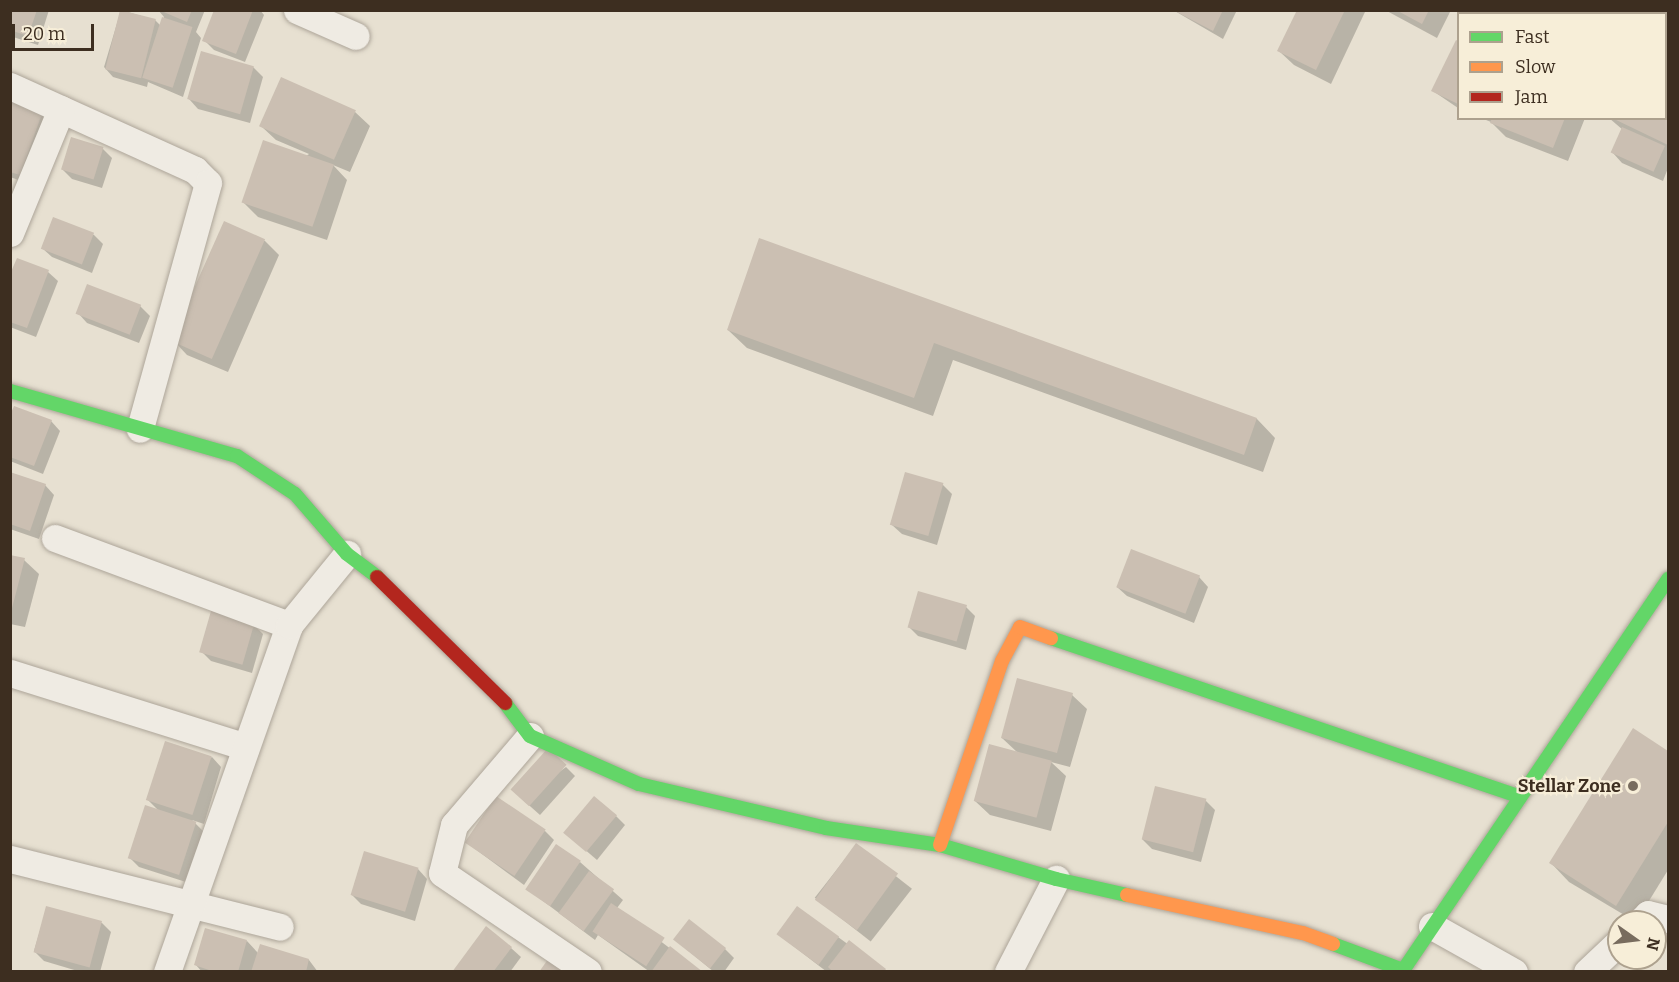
<!DOCTYPE html>
<html>
<head>
<meta charset="utf-8">
<style>
	body { margin:0 }
	#map { position:relative; width:1679px; height:982px; overflow:hidden; background:#e7e0d1; font-family:Bitter,serif }
	div>[style] { position:absolute }
	[style*='--x'] { left:calc(var(--x)*1px); top:calc(var(--y)*1px); width:calc(var(--w)*1px); rotate:calc(var(--a)*1deg) }
	.shadow>* { inset:0; background:#0003; transform-origin:0 0 }
	.building>* { inset:0; background:#cbbfb2; transform-origin:0 0 }
	.roads { filter:drop-shadow(0 0 2px #ada599) drop-shadow(0 0 2px #ada599) }
	.street>* { height:27px; margin:-13.5px; padding:0 13.5px; transform-origin:13.5px; border-radius:13.5px; background:#efebe3 }
	.fast>* { height:14px; margin:-7px; padding:0 7px; transform-origin:7px; border-radius:7px; background:#63d668 }
	.slow>* { height:14px; margin:-7px; padding:0 7px; transform-origin:7px; border-radius:7px; background:#ff974d }
	.jam>* { height:14px; margin:-7px; padding:0 7px; transform-origin:7px; border-radius:7px; background:#b3261e }
	.dots>* { width:16px; height:16px; translate:-50% -50%; box-sizing:border-box; border:3px solid #f7eed8; border-radius:50% }
	span { translate:-50% -50%; white-space:nowrap; text-align:center; line-height:1.15; -webkit-text-stroke:4.5px #f7eed8; paint-order:stroke }
	.poi-label { font-size:18px; color:#3d2e20; font-weight:700 }
	.right { translate:-100% -50%; text-align:right }
	.frame { position:absolute; inset:0; border:12px solid #3d2e20; pointer-events:none }
	.legend { position:absolute; left:1457px; top:12px; width:210px; height:108px; box-sizing:border-box; background:#f7eed8; border:2px solid #ada18e; margin:0; padding:8px 10px; list-style:none; font-size:18px; color:#3d2e20 }
	.legend li { display:flex; align-items:center; gap:12px; height:30px }
	.legend b { width:30px; border:2px solid #ada18e }
	.north { position:absolute; left:1607px; top:910px; width:60px; height:60px; box-sizing:border-box; background:#f7eed8; border:2px solid #ada18e; border-radius:50%; rotate:104deg; font-size:16px; font-weight:700; line-height:24px; text-align:center; color:#3d2e20 }
	.north::after { content:''; display:block; margin:auto; width:21px; height:27px; background:#786c5e; clip-path:polygon(50% 0,100% 100%,50% 72%,0 100%) }
	.scale { position:absolute; left:12px; top:24px; width:82px; height:27px; box-sizing:border-box; border:3px solid #3d2e20; border-top:0; padding-left:8px; font-size:18px; line-height:21px; white-space:nowrap; color:#3d2e20; -webkit-text-stroke:4px #f7eed8; paint-order:stroke }
</style>
</head>
<body>
<div id="map">
	<div class="shadow">
		<div style="clip-path:polygon(10px 10px,49px 10px,38px 45px,10px 36px)"></div>
		<div style="clip-path:polygon(121px 10px,155px 20px,161px 26px,164px 17px,158px 10px,205px 10px,196px 32px,201px 38px,183px 97px,148px 82px,147px 87px,113px 77px,104px 67px)"></div>
		<div style="clip-path:polygon(216px 10px,260px 10px,264px 15px,245px 62px,214px 50px,204px 40px)"></div>
		<div style="clip-path:polygon(1173px 10px,1237px 10px,1223px 39px)"></div>
		<div style="clip-path:polygon(1299px 10px,1365px 12px,1331px 84px,1294px 65px,1279px 51px)"></div>
		<div style="clip-path:polygon(1385px 10px,1451px 10px,1437px 38px)"></div>
		<div style="left:1471px;top:10px;width:68px;height:4px"></div>
		<div style="clip-path:polygon(1648px 10px,1668px 10px,1668px 20px,1666px 14px)"></div>
		<div style="clip-path:polygon(1457px 42px,1458px 42px,1458px 108px,1433px 91px)"></div>
		<div style="clip-path:polygon(253px 67px,263px 77px,250px 123px,198px 109px,189px 99px)"></div>
		<div style="clip-path:polygon(1666px 73px,1668px 168px,1663px 181px,1622px 163px,1613px 153px,1623px 130px,1609px 118px,1666px 118px)"></div>
		<div style="clip-path:polygon(10px 103px,42px 113px,52px 122px,30px 184px,10px 177px)"></div>
		<div style="clip-path:polygon(355px 112px,370px 126px,350px 172px,333px 165px,347px 180px,327px 240px,258px 217px,243px 202px,309px 154px,276px 140px,261px 126px)"></div>
		<div style="clip-path:polygon(1481px 118px,1585px 118px,1568px 161px,1506px 137px,1491px 122px)"></div>
		<div style="clip-path:polygon(102px 148px,112px 158px,102px 188px,72px 179px,62px 169px)"></div>
		<div style="clip-path:polygon(53px 219px,94px 235px,103px 244px,92px 273px,52px 257px,42px 248px)"></div>
		<div style="clip-path:polygon(224px 223px,265px 241px,279px 255px,228px 372px,187px 355px,173px 340px)"></div>
		<div style="clip-path:polygon(760px 240px,1257px 419px,1275px 438px,1263px 472px,953px 360px,933px 416px,747px 348px,728px 330px)"></div>
		<div style="clip-path:polygon(48px 272px,58px 281px,36px 337px,10px 327px,10px 278px)"></div>
		<div style="clip-path:polygon(140px 306px,150px 316px,139px 343px,87px 323px,78px 313px)"></div>
		<div style="clip-path:polygon(10px 420px,51px 421px,60px 431px,43px 474px,10px 461px)"></div>
		<div style="clip-path:polygon(10px 474px,45px 485px,54px 495px,39px 539px,10px 529px)"></div>
		<div style="clip-path:polygon(942px 484px,952px 494px,937px 545px,902px 534px,892px 525px)"></div>
		<div style="clip-path:polygon(10px 556px,24px 560px,39px 574px,25px 627px,10px 624px)"></div>
		<div style="clip-path:polygon(1199px 577px,1208px 587px,1194px 623px,1127px 596px,1117px 587px)"></div>
		<div style="clip-path:polygon(966px 607px,975px 616px,966px 650px,918px 636px,909px 627px)"></div>
		<div style="clip-path:polygon(254px 625px,263px 634px,252px 673px,211px 661px,201px 651px)"></div>
		<div style="clip-path:polygon(1072px 695px,1087px 709px,1070px 767px,1051px 762px,1066px 776px,1051px 831px,990px 815px,975px 801px,1018px 753px,1002px 738px)"></div>
		<div style="clip-path:polygon(1633px 731px,1668px 753px,1668px 870px,1636px 922px,1569px 882px,1551px 863px)"></div>
		<div style="clip-path:polygon(212px 757px,221px 767px,204px 824px,192px 820px,205px 833px,189px 883px,139px 867px,130px 858px,160px 812px,148px 800px)"></div>
		<div style="clip-path:polygon(566px 767px,575px 776px,540px 815px,522px 799px)"></div>
		<div style="clip-path:polygon(1205px 800px,1215px 810px,1201px 862px,1152px 849px,1142px 839px)"></div>
		<div style="clip-path:polygon(616px 816px,625px 825px,597px 860px,576px 842px)"></div>
		<div style="clip-path:polygon(545px 831px,554px 840px,524px 885px,467px 843px)"></div>
		<div style="left:856px;top:845px;width:71px;height:67px;rotate:38deg"></div>
		<div style="clip-path:polygon(365px 853px,418px 869px,427px 879px,415px 921px,361px 904px,352px 895px)"></div>
		<div style="clip-path:polygon(580px 862px,623px 900px,617px 908px,701px 972px,650px 972px,598px 935px,595px 940px,527px 889px)"></div>
		<div style="clip-path:polygon(47px 907px,102px 923px,111px 932px,100px 972px,81px 972px,44px 961px,34px 951px)"></div>
		<div style="clip-path:polygon(779px 935px,838px 937px,886px 972px,827px 972px)"></div>
		<div style="clip-path:polygon(247px 941px,258px 953px,309px 960px,318px 972px,202px 972px,196px 965px)"></div>
		<div style="clip-path:polygon(511px 948px,521px 957px,510px 972px,453px 972px)"></div>
		<div style="clip-path:polygon(685px 948px,725px 949px,734px 958px,724px 972px,714px 972px)"></div>
	</div>
	<div class="building">
		<div style="clip-path:polygon(10px 10px,37px 10px,28px 36px,10px 30px)"></div>
		<div style="left:120px;top:10px;width:37px;height:61px;rotate:14deg"></div>
		<div style="clip-path:polygon(159px 10px,192px 10px,187px 22px)"></div>
		<div style="clip-path:polygon(214px 10px,253px 10px,236px 54px,202px 41px)"></div>
		<div style="clip-path:polygon(1173px 10px,1223px 10px,1213px 31px)"></div>
		<div style="clip-path:polygon(1297px 10px,1345px 10px,1316px 70px,1277px 51px)"></div>
		<div style="clip-path:polygon(1396px 10px,1429px 10px,1422px 24px)"></div>
		<div style="clip-path:polygon(1469px 10px,1533px 10px,1468px 14px)"></div>
		<div style="left:162px;top:17px;width:32px;height:64px;rotate:18deg"></div>
		<div style="clip-path:polygon(1456px 40px,1458px 41px,1458px 104px,1431px 91px)"></div>
		<div style="left:201px;top:51px;width:55px;height:50px;rotate:16deg"></div>
		<div style="clip-path:polygon(1666px 72px,1668px 73px,1668px 145px,1612px 118px,1666px 118px)"></div>
		<div style="left:281px;top:77px;width:82px;height:54px;rotate:24deg"></div>
		<div style="clip-path:polygon(10px 100px,43px 111px,20px 175px,10px 172px)"></div>
		<div style="clip-path:polygon(1492px 118px,1565px 118px,1553px 148px,1490px 123px)"></div>
		<div style="left:1622px;top:127px;width:47px;height:28px;rotate:24deg"></div>
		<div style="left:71px;top:137px;width:34px;height:34px;rotate:17deg"></div>
		<div style="left:263px;top:140px;width:75px;height:66px;rotate:19deg"></div>
		<div style="left:53px;top:217px;width:44px;height:34px;rotate:21deg"></div>
		<div style="left:224px;top:221px;width:45px;height:131px;rotate:24deg"></div>
		<div style="clip-path:polygon(759px 238px,1257px 418px,1244px 455px,934px 343px,914px 398px,727px 330px)"></div>
		<div style="clip-path:polygon(17px 258px,49px 270px,27px 328px,10px 322px,10px 274px)"></div>
		<div style="left:87px;top:284px;width:58px;height:32px;rotate:21deg"></div>
		<div style="clip-path:polygon(14px 406px,52px 420px,34px 466px,10px 457px,10px 415px)"></div>
		<div style="clip-path:polygon(10px 472px,46px 484px,30px 531px,10px 524px)"></div>
		<div style="left:905px;top:472px;width:40px;height:55px;rotate:16deg"></div>
		<div style="left:1131px;top:549px;width:74px;height:41px;rotate:21deg"></div>
		<div style="clip-path:polygon(10px 555px,25px 558px,11px 612px,10px 612px)"></div>
		<div style="left:918px;top:591px;width:51px;height:38px;rotate:16deg"></div>
		<div style="left:211px;top:611px;width:45px;height:43px;rotate:16deg"></div>
		<div style="left:1017px;top:678px;width:58px;height:62px;rotate:15deg"></div>
		<div style="clip-path:polygon(1633px 728px,1668px 751px,1668px 822px,1616px 906px,1549px 863px)"></div>
		<div style="left:165px;top:741px;width:49px;height:62px;rotate:18deg"></div>
		<div style="left:989px;top:744px;width:65px;height:59px;rotate:15deg"></div>
		<div style="left:548px;top:748px;width:25px;height:56px;rotate:42deg"></div>
		<div style="left:1155px;top:786px;width:53px;height:55px;rotate:14deg"></div>
		<div style="left:496px;top:796px;width:60px;height:56px;rotate:34deg"></div>
		<div style="left:594px;top:796px;width:30px;height:48px;rotate:40deg"></div>
		<div style="left:145px;top:805px;width:54px;height:56px;rotate:18deg"></div>
		<div style="left:856px;top:843px;width:52px;height:70px;rotate:36deg"></div>
		<div style="left:556px;top:844px;width:30px;height:55px;rotate:34deg"></div>
		<div style="left:364px;top:851px;width:57px;height:46px;rotate:17deg"></div>
		<div style="left:589px;top:871px;width:31px;height:52px;rotate:36deg"></div>
		<div style="left:611px;top:903px;width:64px;height:34px;rotate:33deg"></div>
		<div style="left:46px;top:906px;width:58px;height:48px;rotate:15deg"></div>
		<div style="left:797px;top:906px;width:52px;height:35px;rotate:36deg"></div>
		<div style="left:689px;top:919px;width:47px;height:26px;rotate:38deg"></div>
		<div style="clip-path:polygon(486px 926px,512px 947px,493px 972px,452px 972px)"></div>
		<div style="clip-path:polygon(205px 928px,247px 940px,238px 972px,215px 972px,194px 965px)"></div>
		<div style="clip-path:polygon(849px 940px,886px 969px,884px 972px,833px 972px,828px 967px)"></div>
		<div style="clip-path:polygon(260px 944px,309px 959px,306px 972px,251px 972px)"></div>
		<div style="clip-path:polygon(670px 946px,703px 972px,651px 972px)"></div>
		<div style="clip-path:polygon(551px 955px,572px 972px,539px 972px)"></div>
	</div>
	<div class="roads">
		<div class="street">
			<div style="--x:297;--y:10;--w:64;--a:23.8"></div>
			<div style="--x:1550;--y:10;--w:8;--a:30"></div>
			<div style="--x:1666;--y:64;--w:3;--a:45"></div>
			<div style="--x:10;--y:86;--w:203;--a:24.4"></div>
			<div style="--x:195;--y:170;--w:18;--a:45"></div>
			<div style="--x:208;--y:183;--w:255;--a:105.5"></div>
			<div style="--x:10;--y:233;--w:134;--a:-67.6"></div>
			<div style="--x:55;--y:538;--w:250;--a:20.4"></div>
			<div style="--x:10;--y:673;--w:247;--a:17.4"></div>
			<div style="--x:530;--y:736;--w:117;--a:130.5"></div>
			<div style="--x:454;--y:825;--w:49;--a:104"></div>
			<div style="--x:442;--y:873;--w:176;--a:34.1"></div>
			<div style="--x:10;--y:859;--w:278;--a:14.1"></div>
			<div style="--x:1640;--y:922;--w:11;--a:-45"></div>
			<div style="--x:1648;--y:914;--w:21;--a:14"></div>
			<div style="--x:1432;--y:926;--w:94;--a:29.3"></div>
			<div style="--x:167;--y:972;--w:368;--a:-70.6"></div>
			<div style="--x:289;--y:625;--w:92;--a:-50.8"></div>
			<div style="--x:1008;--y:972;--w:105;--a:-62.7"></div>
			<div style="--x:1587;--y:972;--w:44;--a:-43.2"></div>
		</div>
		<div class="fast">
			<div style="--x:10;--y:391;--w:236;--a:16"></div>
			<div style="--x:237;--y:456;--w:69;--a:33.2"></div>
			<div style="--x:295;--y:494;--w:79;--a:49.1"></div>
			<div style="--x:347;--y:554;--w:38;--a:37"></div>
			<div style="--x:1051;--y:638;--w:495;--a:18.7"></div>
			<div style="--x:505;--y:703;--w:41;--a:52.9"></div>
			<div style="--x:530;--y:736;--w:119;--a:23.8"></div>
			<div style="--x:639;--y:784;--w:192;--a:13.2"></div>
			<div style="--x:826;--y:828;--w:115;--a:8.5"></div>
			<div style="--x:940;--y:845;--w:121;--a:16.3"></div>
			<div style="--x:1056;--y:879;--w:73;--a:12.7"></div>
			<div style="--x:1333;--y:944;--w:75;--a:20.4"></div>
			<div style="--x:1402;--y:972;--w:475;--a:-55.9"></div>
		</div>
		<div class="slow">
			<div style="--x:940;--y:845;--w:194;--a:-71.4"></div>
			<div style="--x:1002;--y:661;--w:38;--a:-62"></div>
			<div style="--x:1020;--y:627;--w:33;--a:20"></div>
			<div style="--x:1127;--y:895;--w:180;--a:12.2"></div>
			<div style="--x:1303;--y:933;--w:32;--a:20"></div>
		</div>
		<div class="jam">
			<div style="--x:377;--y:577;--w:180;--a:44.5"></div>
		</div>
	</div>
	<div class="dots">
		<div style="left:1633px;top:786px;background:#786c5e"></div>
	</div>
	<div class="poi-label">
		<span class="right" style="left:1621px;top:786px">Stellar Zone</span>
	</div>
	<div class="frame"></div>
	<ul class="legend">
	<li><b style="height:8px;background:#63d668"></b>Fast</li>
	<li><b style="height:8px;background:#ff974d"></b>Slow</li>
	<li><b style="height:8px;background:#b3261e"></b>Jam</li>
	</ul>
	<div class="north">N</div>
	<div class="scale">20 m</div>
</div>
</body>
</html>
